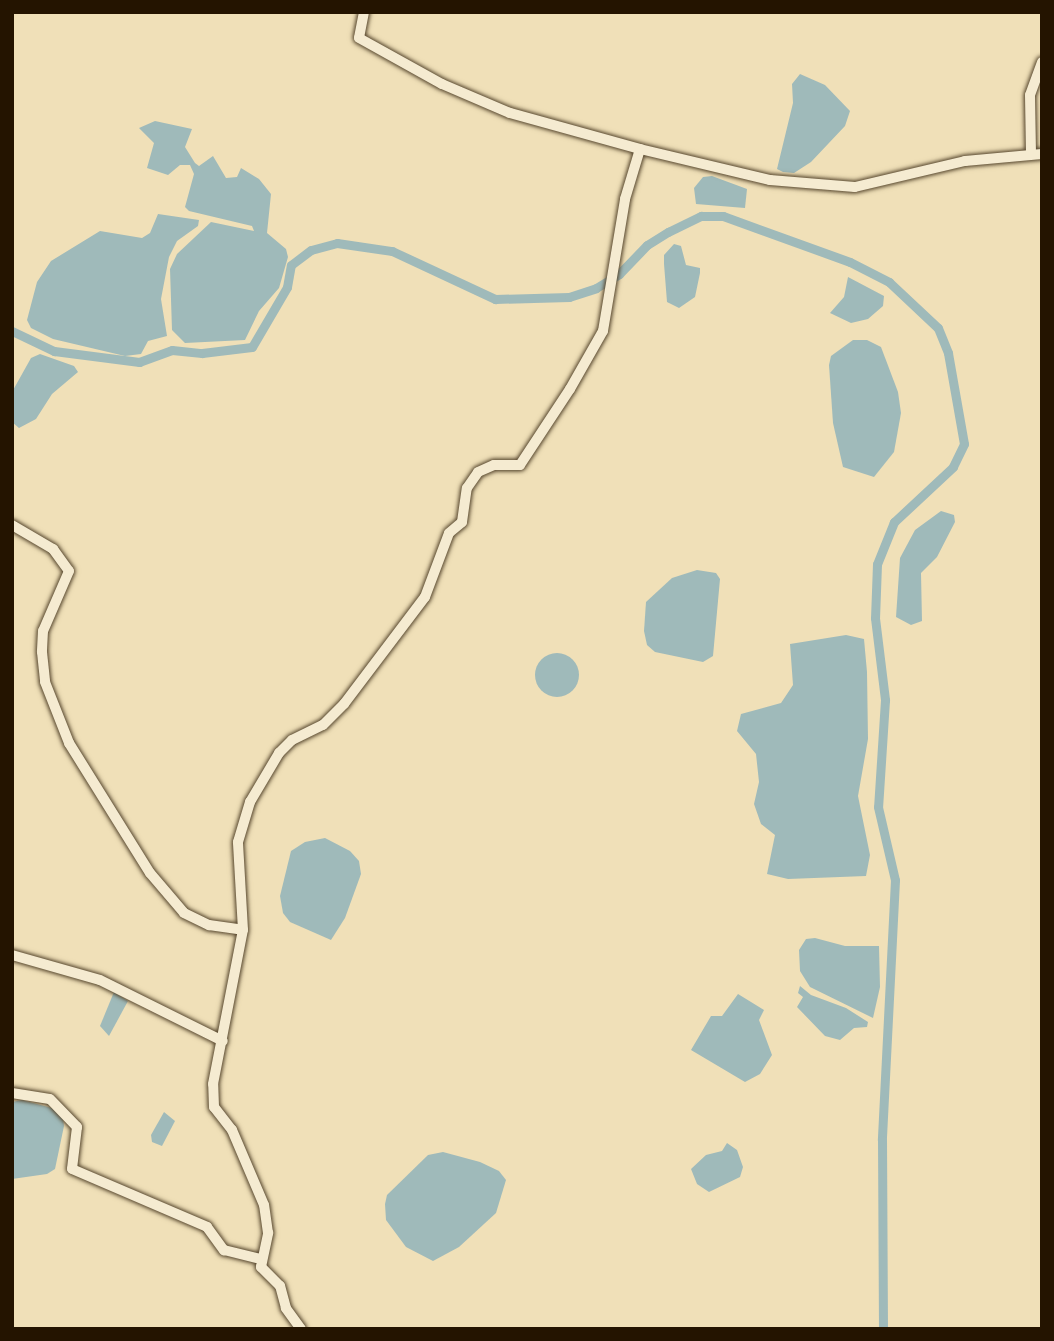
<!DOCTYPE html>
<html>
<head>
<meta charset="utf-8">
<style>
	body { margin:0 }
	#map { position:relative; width:1054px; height:1341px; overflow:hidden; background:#f0e0b8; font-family:"IM FELL Great Primer",serif }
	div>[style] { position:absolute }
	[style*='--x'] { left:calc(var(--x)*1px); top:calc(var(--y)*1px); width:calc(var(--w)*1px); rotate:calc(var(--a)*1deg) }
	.water>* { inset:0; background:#9fbaba }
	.round { border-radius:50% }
	.canal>* { height:9px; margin:-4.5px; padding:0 4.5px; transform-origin:4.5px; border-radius:4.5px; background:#9fbaba }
	.roads { filter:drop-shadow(0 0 2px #57472e) drop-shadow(0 0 2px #57472e) }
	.minor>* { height:10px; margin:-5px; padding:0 5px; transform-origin:5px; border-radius:5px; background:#f5ebd1 }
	span { translate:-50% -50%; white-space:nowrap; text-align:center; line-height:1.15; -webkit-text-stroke:5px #f5ebd1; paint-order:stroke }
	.frame { position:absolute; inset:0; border:14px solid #241400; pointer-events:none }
</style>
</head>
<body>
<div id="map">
	<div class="water">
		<div style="clip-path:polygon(800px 74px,825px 85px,850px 111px,845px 126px,811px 162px,794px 173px,783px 172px,777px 169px,793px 103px,792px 84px)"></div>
		<div style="clip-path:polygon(155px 121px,192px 129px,185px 147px,195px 163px,199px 166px,213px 156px,226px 178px,237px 177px,241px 168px,259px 179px,271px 194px,267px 233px,286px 249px,288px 257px,279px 288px,259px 311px,245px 340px,185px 343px,172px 330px,170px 269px,177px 254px,211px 222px,254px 231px,252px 226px,189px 211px,185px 207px,194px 174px,190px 165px,180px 165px,168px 175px,147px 168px,154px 143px,139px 128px)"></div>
		<div style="clip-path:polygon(712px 176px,747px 189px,745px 208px,696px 204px,694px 188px,703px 177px)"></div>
		<div style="clip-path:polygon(158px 214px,199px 220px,198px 226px,177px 241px,169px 257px,161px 299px,167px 336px,148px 341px,141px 354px,125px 356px,53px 339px,31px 328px,27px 320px,37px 282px,51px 261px,100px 231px,142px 238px,150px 233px)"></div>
		<div style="clip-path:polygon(674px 244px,681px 246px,686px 265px,700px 268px,700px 273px,695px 297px,679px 308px,667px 302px,664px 264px,664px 255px)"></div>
		<div style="clip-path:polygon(848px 277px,884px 296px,883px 306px,868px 319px,851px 323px,830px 313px,844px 297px)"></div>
		<div style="clip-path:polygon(853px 340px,867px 340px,881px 347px,898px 392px,901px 413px,894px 452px,874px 477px,843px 467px,833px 423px,829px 365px,831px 356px)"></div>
		<div style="clip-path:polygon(40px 354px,74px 366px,78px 372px,52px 394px,36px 419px,19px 428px,12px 422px,12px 392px,31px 358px)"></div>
		<div style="clip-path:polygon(941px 511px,954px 515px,955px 522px,937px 557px,921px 573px,922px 621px,911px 625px,896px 617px,900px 558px,915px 530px)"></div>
		<div style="clip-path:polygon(697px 570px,716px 573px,720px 579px,713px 656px,703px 662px,655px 652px,647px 645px,644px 631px,646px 602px,672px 578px)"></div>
		<div style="clip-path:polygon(846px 635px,864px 639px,867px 672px,868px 739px,858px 796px,870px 855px,866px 876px,788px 879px,767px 874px,775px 835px,761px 824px,754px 804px,759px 782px,756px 754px,737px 731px,741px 714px,781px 703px,793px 685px,790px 644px)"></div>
		<div class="round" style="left:535px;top:653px;width:44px;height:44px"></div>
		<div style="clip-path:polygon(325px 838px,350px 851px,359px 861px,361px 874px,345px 918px,331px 940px,290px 922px,283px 913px,280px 896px,291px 851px,305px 842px)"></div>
		<div style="clip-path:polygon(815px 938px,845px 946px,879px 946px,880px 987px,873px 1018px,810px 987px,800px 971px,799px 950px,806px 939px)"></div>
		<div style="clip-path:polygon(800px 986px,811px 995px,846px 1008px,868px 1022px,867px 1027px,854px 1028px,840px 1040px,825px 1036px,797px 1007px,803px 997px,798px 993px)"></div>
		<div style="clip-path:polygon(114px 992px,128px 1001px,109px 1036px,100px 1026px)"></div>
		<div style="clip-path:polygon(738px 994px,764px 1010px,759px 1020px,772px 1055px,760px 1074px,745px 1082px,691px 1050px,711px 1016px,722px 1016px)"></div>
		<div style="clip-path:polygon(22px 1100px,52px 1108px,63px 1118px,64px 1126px,55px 1169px,47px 1174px,12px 1179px,12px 1102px)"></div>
		<div style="clip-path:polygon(164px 1112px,175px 1121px,162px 1146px,152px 1142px,151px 1135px)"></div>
		<div style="clip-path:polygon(727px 1143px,737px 1150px,743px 1167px,740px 1177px,709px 1192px,697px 1184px,691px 1169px,706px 1155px,722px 1151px)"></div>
		<div style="clip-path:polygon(443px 1152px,480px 1162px,499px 1171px,506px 1180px,496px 1213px,459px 1247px,433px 1261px,406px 1247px,386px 1220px,385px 1204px,387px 1195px,428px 1155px)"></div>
	</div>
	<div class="canal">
		<div style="--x:12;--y:331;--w:47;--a:25.5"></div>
		<div style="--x:54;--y:351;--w:86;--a:7.4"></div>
		<div style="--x:139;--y:362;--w:35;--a:-20"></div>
		<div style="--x:172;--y:350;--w:30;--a:6"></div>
		<div style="--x:202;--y:353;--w:50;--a:-6.8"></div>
		<div style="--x:252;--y:347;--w:69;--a:-59.7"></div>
		<div style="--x:287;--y:287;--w:22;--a:-80"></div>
		<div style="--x:291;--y:265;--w:25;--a:-37"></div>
		<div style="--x:311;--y:250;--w:27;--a:-15"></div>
		<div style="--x:337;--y:243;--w:56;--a:8.3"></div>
		<div style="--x:392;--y:251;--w:114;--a:25"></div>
		<div style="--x:495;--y:299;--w:74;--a:-1.5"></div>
		<div style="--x:569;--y:297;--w:28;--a:-18"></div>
		<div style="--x:596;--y:288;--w:27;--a:-31"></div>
		<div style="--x:619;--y:274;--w:40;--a:-46"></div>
		<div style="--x:647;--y:245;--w:25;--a:-32"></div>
		<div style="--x:668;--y:232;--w:37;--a:-26"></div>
		<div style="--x:701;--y:216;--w:22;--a:0"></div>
		<div style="--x:723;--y:216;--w:135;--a:19.9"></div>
		<div style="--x:850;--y:262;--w:44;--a:27.1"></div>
		<div style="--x:889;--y:282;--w:67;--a:43.2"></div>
		<div style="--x:938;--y:328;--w:27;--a:68"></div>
		<div style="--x:948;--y:353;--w:92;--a:80"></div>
		<div style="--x:964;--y:444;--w:25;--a:116"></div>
		<div style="--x:953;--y:467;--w:81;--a:137"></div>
		<div style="--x:894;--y:522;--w:45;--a:112"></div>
		<div style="--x:877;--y:564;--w:54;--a:92.1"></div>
		<div style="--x:875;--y:618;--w:83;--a:83"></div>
		<div style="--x:885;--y:700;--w:107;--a:93.7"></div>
		<div style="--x:878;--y:807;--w:75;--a:76.9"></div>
		<div style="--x:895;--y:880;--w:260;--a:92.9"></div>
		<div style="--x:882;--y:1140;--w:189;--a:89.7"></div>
	</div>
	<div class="roads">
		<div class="minor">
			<div style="--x:364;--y:12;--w:26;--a:101"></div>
			<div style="--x:359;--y:38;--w:95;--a:29"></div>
			<div style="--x:442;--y:84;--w:74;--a:23.1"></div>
			<div style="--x:510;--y:113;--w:135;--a:15.5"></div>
			<div style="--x:1031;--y:153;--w:58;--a:-91"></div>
			<div style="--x:1030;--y:95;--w:35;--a:-70"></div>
			<div style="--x:12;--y:525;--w:48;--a:30.3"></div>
			<div style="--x:53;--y:549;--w:27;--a:54"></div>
			<div style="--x:69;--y:571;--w:65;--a:113.4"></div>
			<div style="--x:43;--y:631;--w:21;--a:93"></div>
			<div style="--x:42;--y:652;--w:30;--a:84"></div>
			<div style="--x:45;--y:682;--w:66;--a:68.5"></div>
			<div style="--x:69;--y:743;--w:153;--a:58.1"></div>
			<div style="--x:150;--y:873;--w:52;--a:49.6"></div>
			<div style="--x:184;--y:913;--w:28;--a:26"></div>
			<div style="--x:209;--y:925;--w:34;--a:8"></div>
			<div style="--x:12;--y:955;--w:91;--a:15.9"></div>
			<div style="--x:100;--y:980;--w:137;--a:26.4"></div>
			<div style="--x:12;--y:1093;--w:38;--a:9"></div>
			<div style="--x:50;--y:1099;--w:39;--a:46"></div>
			<div style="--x:77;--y:1127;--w:42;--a:96.8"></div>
			<div style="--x:72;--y:1169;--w:147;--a:23.2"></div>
			<div style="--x:207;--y:1227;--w:29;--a:54"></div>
			<div style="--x:224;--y:1250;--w:37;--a:14"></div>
			<div style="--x:301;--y:1329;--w:26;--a:-126"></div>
			<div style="--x:286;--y:1308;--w:23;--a:-105"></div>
			<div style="--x:280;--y:1286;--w:27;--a:-135"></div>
			<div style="--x:261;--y:1267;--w:35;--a:-78"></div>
			<div style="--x:268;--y:1233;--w:28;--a:-98"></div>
			<div style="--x:264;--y:1205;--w:82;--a:-113.1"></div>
			<div style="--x:232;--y:1130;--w:29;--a:-128"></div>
			<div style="--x:214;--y:1107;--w:23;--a:-92"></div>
			<div style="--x:213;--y:1084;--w:157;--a:-79"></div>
			<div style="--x:243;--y:930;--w:88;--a:-93.3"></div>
			<div style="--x:238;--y:842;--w:42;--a:-73.3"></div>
			<div style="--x:250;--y:802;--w:57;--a:-59.4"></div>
			<div style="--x:279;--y:753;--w:18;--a:-45"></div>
			<div style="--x:292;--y:740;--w:34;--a:-26"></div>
			<div style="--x:323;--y:725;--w:30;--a:-45"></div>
			<div style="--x:344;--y:704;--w:134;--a:-52.9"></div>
			<div style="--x:425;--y:597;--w:68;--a:-69.4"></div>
			<div style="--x:449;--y:533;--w:17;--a:-40"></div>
			<div style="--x:462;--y:522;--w:34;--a:-82"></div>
			<div style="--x:467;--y:488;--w:19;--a:-55"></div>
			<div style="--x:478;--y:472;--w:17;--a:-24"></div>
			<div style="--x:494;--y:465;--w:26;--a:0"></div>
			<div style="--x:520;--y:465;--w:91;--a:-56.7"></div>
			<div style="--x:570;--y:389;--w:67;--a:-60.4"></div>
			<div style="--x:603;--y:331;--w:134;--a:-80.5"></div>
			<div style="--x:625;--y:199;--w:52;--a:-73.3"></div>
			<div style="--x:640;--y:149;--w:134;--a:13.4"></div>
			<div style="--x:770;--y:180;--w:85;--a:4.7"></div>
			<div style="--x:855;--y:187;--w:113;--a:-13.3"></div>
			<div style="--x:965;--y:161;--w:77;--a:-5.2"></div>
		</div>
	</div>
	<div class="frame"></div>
</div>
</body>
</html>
